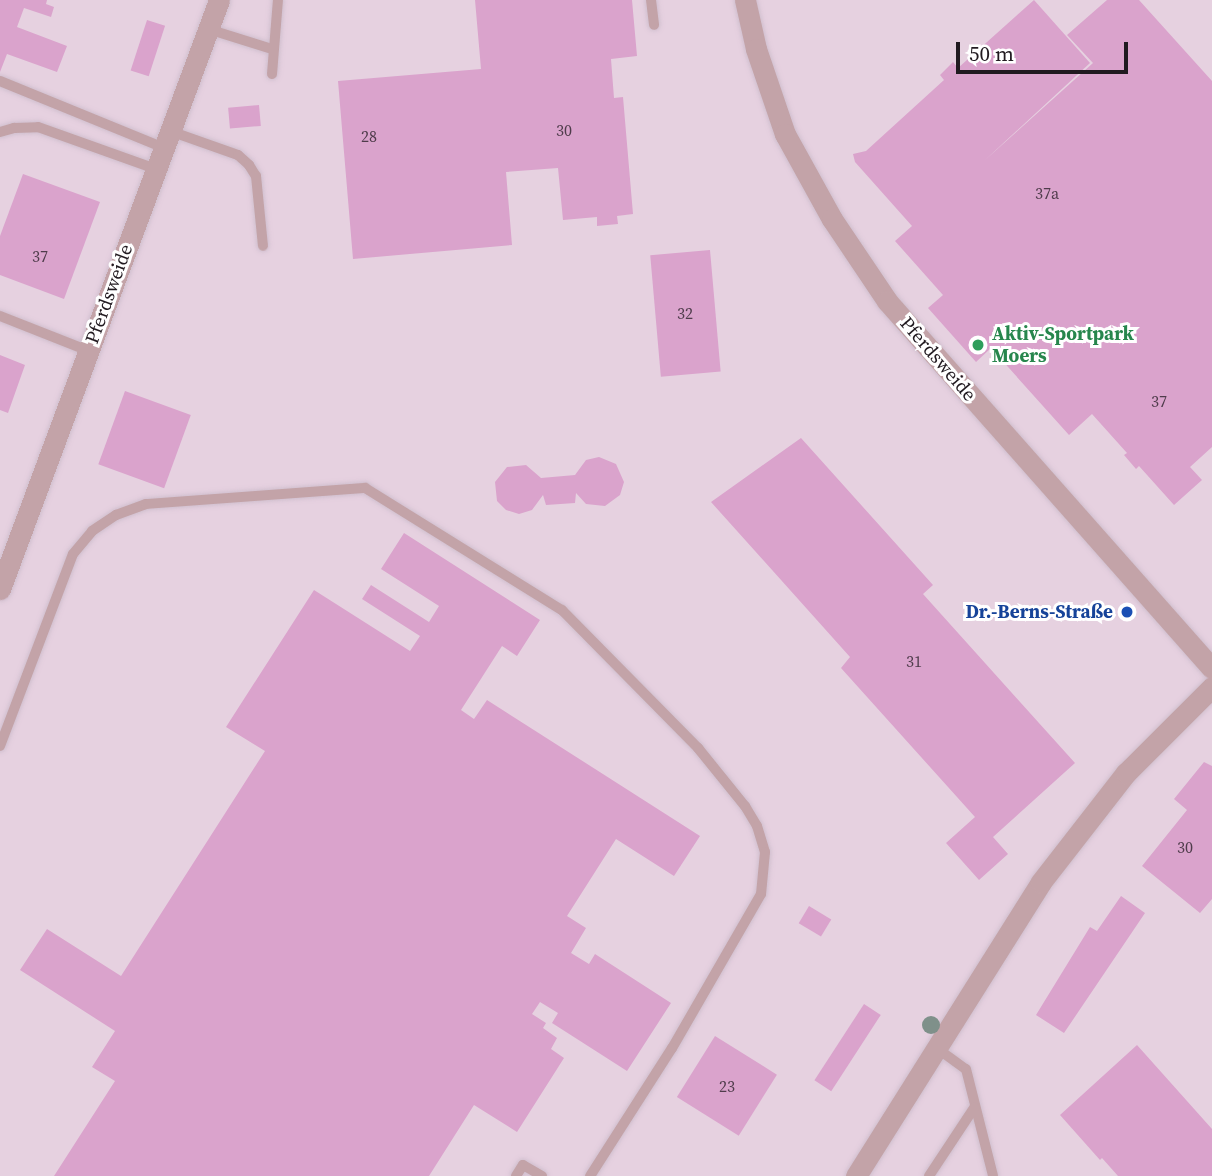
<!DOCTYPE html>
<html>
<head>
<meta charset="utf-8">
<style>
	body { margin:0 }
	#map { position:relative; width:1212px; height:1176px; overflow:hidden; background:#f6e3f4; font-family:"Source Serif 4",serif }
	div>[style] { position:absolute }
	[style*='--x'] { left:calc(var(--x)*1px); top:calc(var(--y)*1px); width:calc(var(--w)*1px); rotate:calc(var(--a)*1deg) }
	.industrial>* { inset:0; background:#e6d1e0; transform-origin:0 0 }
	.building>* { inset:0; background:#daa3cc; transform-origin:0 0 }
	.roads { filter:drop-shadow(0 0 2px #d0bfce) drop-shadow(0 0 2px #d0bfce) }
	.lane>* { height:10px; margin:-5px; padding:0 5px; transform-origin:5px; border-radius:5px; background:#c3a3a8 }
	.street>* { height:21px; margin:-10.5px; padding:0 10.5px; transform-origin:10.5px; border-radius:10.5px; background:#c3a3a8 }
	.trees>* { width:18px; height:18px; margin:-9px; border-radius:50%; background:#7f908a }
	.dots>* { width:19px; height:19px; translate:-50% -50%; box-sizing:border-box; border:4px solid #fff; border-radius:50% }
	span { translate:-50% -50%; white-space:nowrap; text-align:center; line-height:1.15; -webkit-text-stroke:6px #fff; paint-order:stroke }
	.number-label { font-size:16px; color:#4f3c4b }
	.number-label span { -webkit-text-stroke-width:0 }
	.street-label { font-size:19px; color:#211a20 }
	.leisure-label { font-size:19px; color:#27864d; font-weight:700 }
	.left { translate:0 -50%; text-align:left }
	.transit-label { font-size:19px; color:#164399; font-weight:700 }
	.right { translate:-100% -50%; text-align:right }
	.scale { position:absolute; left:956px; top:42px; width:172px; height:32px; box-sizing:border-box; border:4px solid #211a20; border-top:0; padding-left:9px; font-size:21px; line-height:24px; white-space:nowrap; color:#211a20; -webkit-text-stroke:5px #fff; paint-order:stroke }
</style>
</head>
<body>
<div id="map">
	<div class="industrial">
		<div style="left:0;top:0;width:1212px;height:1176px"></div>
	</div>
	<div class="building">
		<div style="clip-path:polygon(0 0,47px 0,46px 4px,54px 7px,51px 17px,24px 8px,17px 27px,67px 46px,57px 72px,7px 54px,0 72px)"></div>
		<div style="clip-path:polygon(475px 0,632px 0,637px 56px,611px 59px,614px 98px,623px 97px,633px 214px,617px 216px,618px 224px,597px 226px,597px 217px,563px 220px,558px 168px,506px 172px,512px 245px,353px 259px,338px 81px,481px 69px)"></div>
		<div style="clip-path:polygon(1034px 0,1090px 63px,984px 161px,1093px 63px,1067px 35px,1107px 0,1139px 0,1212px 81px,1212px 447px,1190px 467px,1202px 480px,1174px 505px,1139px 466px,1136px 469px,1124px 455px,1127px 453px,1092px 414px,1069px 435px,991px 348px,976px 362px,928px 308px,943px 295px,895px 241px,912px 226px,855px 162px,853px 154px,866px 151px,944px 80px,940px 75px,953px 62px,958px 68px)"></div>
		<div style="left:147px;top:20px;width:19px;height:53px;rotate:18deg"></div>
		<div style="left:259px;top:105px;width:21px;height:31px;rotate:85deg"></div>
		<div style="clip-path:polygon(23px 174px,100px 202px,64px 299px,0 275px,0 236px)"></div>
		<div style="left:710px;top:250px;width:122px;height:60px;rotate:85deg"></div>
		<div style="clip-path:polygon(0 355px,25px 365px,8px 413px,0 410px)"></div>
		<div style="left:125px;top:391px;width:70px;height:78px;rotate:20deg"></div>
		<div style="clip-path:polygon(801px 438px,933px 585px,923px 594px,1075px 763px,993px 837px,1008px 854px,979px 880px,946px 843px,975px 817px,841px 668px,850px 657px,711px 502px)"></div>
		<div style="clip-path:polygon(599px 457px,616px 464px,624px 482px,620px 495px,605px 506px,586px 504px,576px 493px,575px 503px,546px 505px,543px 495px,532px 510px,519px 514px,506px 510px,497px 501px,495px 482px,507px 467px,526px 465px,541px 478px,575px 475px,586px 460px)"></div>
		<div style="clip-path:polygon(404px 533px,540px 620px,517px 656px,502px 646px,461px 710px,474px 719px,487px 700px,700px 836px,674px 876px,616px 839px,567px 916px,586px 928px,571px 953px,589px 964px,595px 954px,671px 1003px,627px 1071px,552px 1023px,558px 1013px,540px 1002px,532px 1014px,546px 1023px,543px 1028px,557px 1038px,551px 1049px,564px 1058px,517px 1132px,474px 1105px,429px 1176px,54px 1176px,115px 1081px,92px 1067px,115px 1031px,20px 970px,47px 929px,121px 976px,265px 751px,226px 727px,314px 590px,410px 651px,420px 636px,362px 599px,371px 585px,429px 622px,439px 606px,381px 569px)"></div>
		<div style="clip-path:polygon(1204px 762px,1212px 766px,1212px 899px,1200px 913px,1142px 866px,1187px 810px,1174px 799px)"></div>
		<div style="clip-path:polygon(1121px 896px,1145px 913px,1064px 1033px,1036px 1015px,1090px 927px,1097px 931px)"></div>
		<div style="left:809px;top:906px;width:26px;height:20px;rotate:31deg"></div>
		<div style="left:864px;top:1004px;width:20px;height:91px;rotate:33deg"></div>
		<div style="left:715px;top:1036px;width:73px;height:72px;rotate:32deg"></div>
		<div style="clip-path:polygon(1137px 1045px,1212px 1129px,1212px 1176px,1118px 1176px,1102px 1158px,1100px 1160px,1060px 1115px)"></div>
	</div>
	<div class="roads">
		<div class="lane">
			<div style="--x:651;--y:0;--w:25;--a:83"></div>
			<div style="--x:208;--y:29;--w:67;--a:17.4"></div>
			<div style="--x:272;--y:74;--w:74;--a:-85.4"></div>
			<div style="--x:0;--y:81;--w:177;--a:22.2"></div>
			<div style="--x:170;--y:131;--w:72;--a:19.4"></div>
			<div style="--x:238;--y:155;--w:15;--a:42"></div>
			<div style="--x:249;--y:165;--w:13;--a:58"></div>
			<div style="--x:256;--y:176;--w:70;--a:84.3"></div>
			<div style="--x:0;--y:132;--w:15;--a:-16"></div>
			<div style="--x:14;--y:128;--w:24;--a:-2"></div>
			<div style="--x:38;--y:127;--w:125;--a:19.6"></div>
			<div style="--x:0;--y:316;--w:96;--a:21.5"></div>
			<div style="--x:0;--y:746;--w:205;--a:-69.2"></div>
			<div style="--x:73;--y:554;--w:30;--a:-50"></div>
			<div style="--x:92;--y:531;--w:29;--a:-34"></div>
			<div style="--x:116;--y:515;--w:32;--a:-20"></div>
			<div style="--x:146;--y:504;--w:220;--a:-4.2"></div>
			<div style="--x:365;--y:488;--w:232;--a:31.8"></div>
			<div style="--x:562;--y:610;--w:194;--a:45.4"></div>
			<div style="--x:698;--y:748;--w:75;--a:51"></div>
			<div style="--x:745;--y:806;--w:23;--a:59"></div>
			<div style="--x:757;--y:826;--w:27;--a:73"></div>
			<div style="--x:765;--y:852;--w:42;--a:95.4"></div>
			<div style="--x:761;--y:894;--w:178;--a:120"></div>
			<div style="--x:672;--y:1048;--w:152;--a:122.6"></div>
			<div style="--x:938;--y:1049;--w:34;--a:36"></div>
			<div style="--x:966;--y:1069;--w:110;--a:75.8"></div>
			<div style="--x:516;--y:1176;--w:13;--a:-58"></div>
			<div style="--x:523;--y:1165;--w:22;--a:30"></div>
			<div style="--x:929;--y:1176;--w:82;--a:-56.5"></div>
		</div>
		<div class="street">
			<div style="--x:745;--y:0;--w:50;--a:77.3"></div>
			<div style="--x:756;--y:49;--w:90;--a:71.2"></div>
			<div style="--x:785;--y:134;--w:97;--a:61.1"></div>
			<div style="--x:832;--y:219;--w:99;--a:56.1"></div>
			<div style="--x:887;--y:301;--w:490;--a:48.5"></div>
			<div style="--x:0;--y:589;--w:628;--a:-69.6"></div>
			<div style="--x:856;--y:1176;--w:347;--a:-57.8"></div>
			<div style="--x:1041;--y:882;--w:138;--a:-52.1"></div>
			<div style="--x:1126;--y:773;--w:122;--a:-45"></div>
		</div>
	</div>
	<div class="trees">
		<div style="left:931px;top:1025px"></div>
	</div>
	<div class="dots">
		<div style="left:978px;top:345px;background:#2e9e5b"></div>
		<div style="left:1127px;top:612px;background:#1a4fb4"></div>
	</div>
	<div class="number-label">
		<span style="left:564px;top:130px">30</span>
		<span style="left:369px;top:136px">28</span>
		<span style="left:1047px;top:193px">37a</span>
		<span style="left:40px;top:256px">37</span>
		<span style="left:685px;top:313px">32</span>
		<span style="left:1159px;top:401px">37</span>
		<span style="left:914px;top:661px">31</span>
		<span style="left:1185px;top:847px">30</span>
		<span style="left:727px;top:1086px">23</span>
	</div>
	<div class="street-label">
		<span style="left:109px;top:294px;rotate:-70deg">Pferdsweide</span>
		<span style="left:938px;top:359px;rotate:49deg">Pferdsweide</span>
	</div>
	<div class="leisure-label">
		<span class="left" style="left:992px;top:345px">Aktiv-Sportpark<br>Moers</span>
	</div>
	<div class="transit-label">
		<span class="right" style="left:1113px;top:612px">Dr.-Berns-Straße</span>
	</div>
	<div class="scale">50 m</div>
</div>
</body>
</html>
